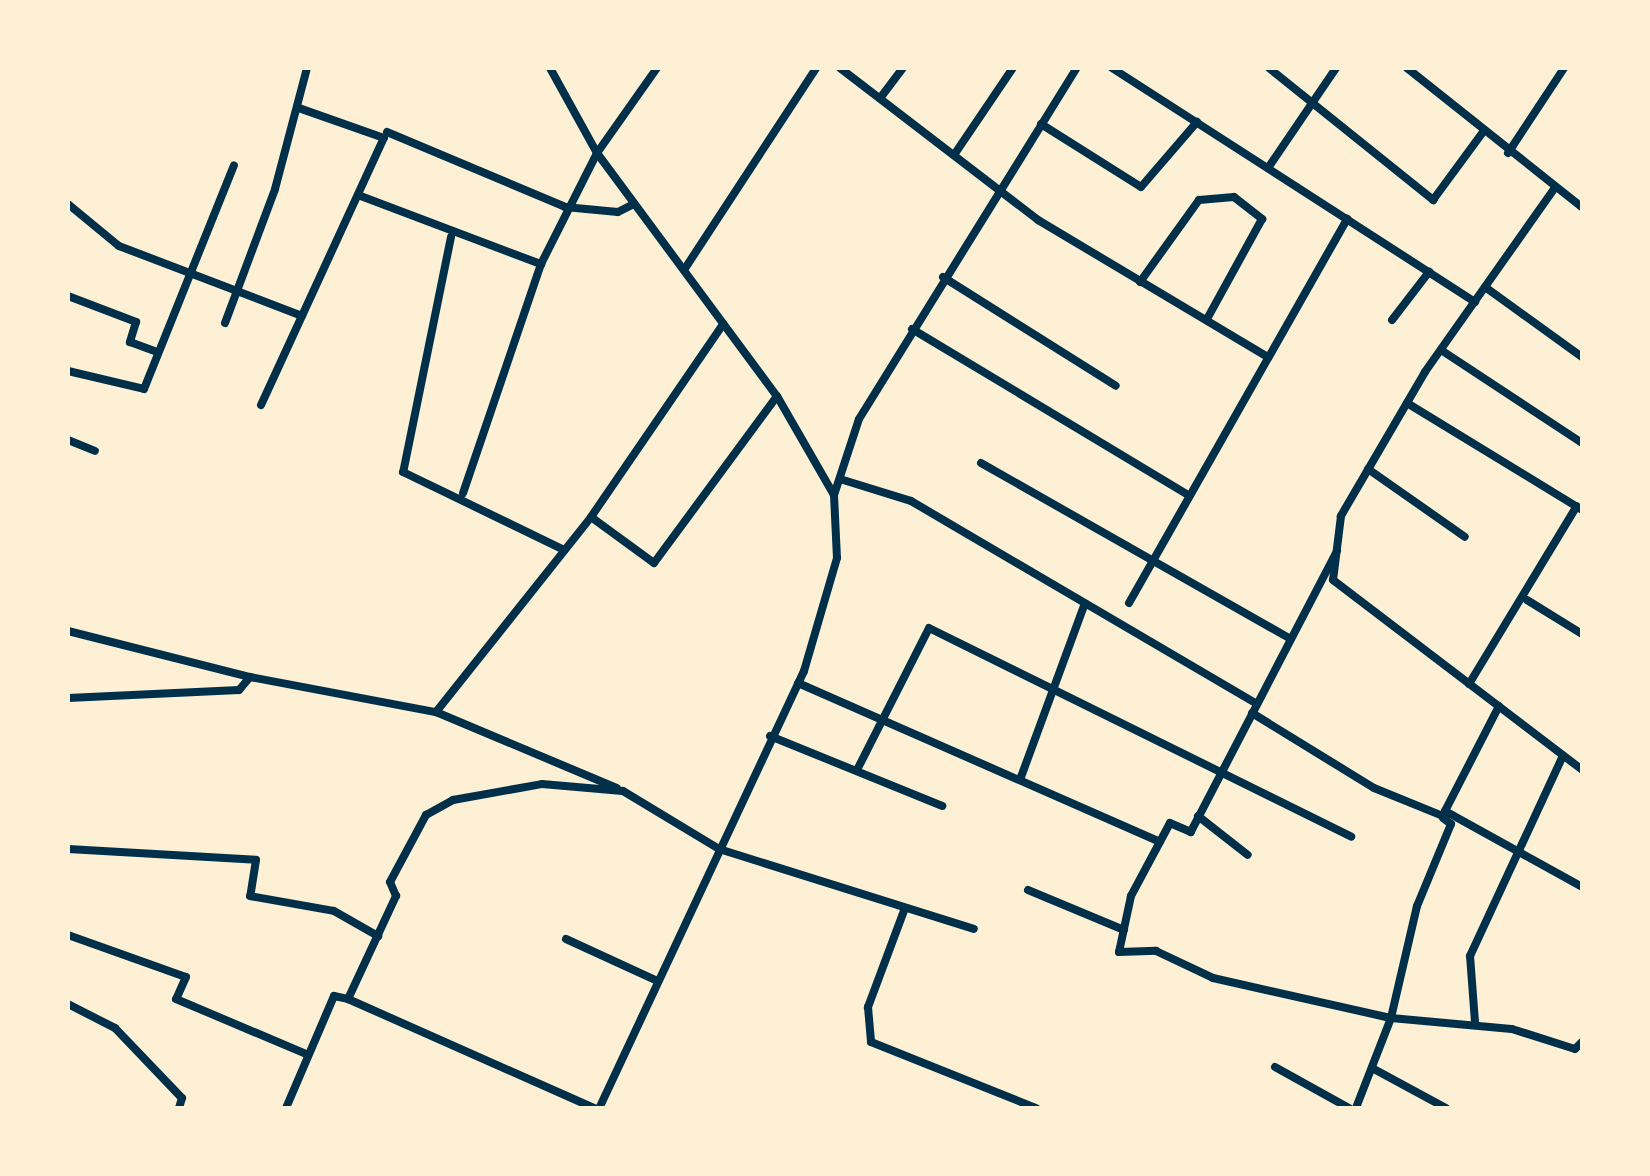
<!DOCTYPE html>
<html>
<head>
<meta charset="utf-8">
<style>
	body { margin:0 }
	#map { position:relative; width:1650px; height:1176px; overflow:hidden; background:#fdf0d5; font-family:Overpass,sans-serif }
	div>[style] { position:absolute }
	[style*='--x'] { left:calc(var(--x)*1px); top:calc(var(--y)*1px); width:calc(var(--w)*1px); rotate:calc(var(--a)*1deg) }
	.minor>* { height:8px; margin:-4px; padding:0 4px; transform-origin:4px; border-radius:4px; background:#003049 }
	span { translate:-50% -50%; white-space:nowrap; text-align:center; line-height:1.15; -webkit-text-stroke:10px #fdf0d5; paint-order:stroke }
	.frame { position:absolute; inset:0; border:70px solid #fdf0d5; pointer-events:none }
</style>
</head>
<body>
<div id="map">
	<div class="minor">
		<div style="--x:550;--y:68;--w:97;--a:61.1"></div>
		<div style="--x:597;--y:153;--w:302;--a:53.5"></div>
		<div style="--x:777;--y:396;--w:114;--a:60.1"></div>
		<div style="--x:834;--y:495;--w:63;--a:87.3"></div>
		<div style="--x:837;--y:558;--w:118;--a:106.3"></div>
		<div style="--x:804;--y:671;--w:483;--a:115.1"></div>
		<div style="--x:840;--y:68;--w:250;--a:37.5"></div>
		<div style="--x:1038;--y:220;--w:265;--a:30.8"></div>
		<div style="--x:1112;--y:68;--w:432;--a:32.8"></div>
		<div style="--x:1269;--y:68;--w:211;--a:38.8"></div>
		<div style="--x:1433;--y:200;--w:84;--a:-53.7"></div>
		<div style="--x:1407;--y:68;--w:223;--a:38.5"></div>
		<div style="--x:881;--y:97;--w:36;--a:-53"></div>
		<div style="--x:1041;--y:124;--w:118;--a:32.2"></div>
		<div style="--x:1141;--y:187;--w:86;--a:-49.3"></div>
		<div style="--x:387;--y:132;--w:193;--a:22.8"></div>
		<div style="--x:565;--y:207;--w:53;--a:5.4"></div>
		<div style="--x:618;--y:212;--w:18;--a:-27"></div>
		<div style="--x:1508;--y:153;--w:102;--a:-56.6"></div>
		<div style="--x:954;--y:155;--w:105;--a:-55.9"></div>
		<div style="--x:1268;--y:168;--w:121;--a:-55.8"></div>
		<div style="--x:1554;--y:189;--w:224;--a:125.2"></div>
		<div style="--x:1425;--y:372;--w:167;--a:120.3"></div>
		<div style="--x:1341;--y:516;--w:64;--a:97.1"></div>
		<div style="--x:1333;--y:580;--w:313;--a:37.3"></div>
		<div style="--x:358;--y:195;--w:196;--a:20.7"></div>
		<div style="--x:541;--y:264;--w:242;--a:108.8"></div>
		<div style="--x:68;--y:204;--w:66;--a:39.5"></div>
		<div style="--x:119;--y:246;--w:196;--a:20.9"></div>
		<div style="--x:451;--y:237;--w:240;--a:101.5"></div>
		<div style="--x:403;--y:472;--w:177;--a:25.8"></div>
		<div style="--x:541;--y:264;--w:124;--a:-63.2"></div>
		<div style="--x:597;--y:153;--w:104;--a:-54.8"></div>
		<div style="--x:684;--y:270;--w:241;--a:-56.8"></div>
		<div style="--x:943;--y:277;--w:204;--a:32.2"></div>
		<div style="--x:1140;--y:282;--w:101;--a:-54.3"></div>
		<div style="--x:1199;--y:200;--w:35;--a:-5"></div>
		<div style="--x:1234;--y:197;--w:36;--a:38"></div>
		<div style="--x:1262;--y:219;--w:114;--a:118.8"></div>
		<div style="--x:1485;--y:287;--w:120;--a:35.8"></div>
		<div style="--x:68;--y:296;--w:73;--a:20.9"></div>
		<div style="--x:136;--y:322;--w:21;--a:107"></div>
		<div style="--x:130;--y:342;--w:29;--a:20"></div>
		<div style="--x:1392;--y:320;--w:61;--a:-52.4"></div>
		<div style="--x:225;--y:323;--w:143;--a:-69.5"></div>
		<div style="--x:275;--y:189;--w:125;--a:-75.2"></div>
		<div style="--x:912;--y:329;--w:321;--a:31"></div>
		<div style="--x:1441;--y:350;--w:169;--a:33.4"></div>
		<div style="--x:68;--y:371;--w:78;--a:13.3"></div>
		<div style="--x:144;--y:389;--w:241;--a:-68.1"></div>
		<div style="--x:1407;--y:403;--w:205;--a:31.4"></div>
		<div style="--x:261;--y:405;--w:294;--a:-65.3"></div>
		<div style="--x:384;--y:138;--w:90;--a:-160.6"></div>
		<div style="--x:68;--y:440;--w:29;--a:22"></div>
		<div style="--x:981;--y:463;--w:354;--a:29.6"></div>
		<div style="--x:1368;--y:469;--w:118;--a:35"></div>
		<div style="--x:840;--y:479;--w:74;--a:17.2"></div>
		<div style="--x:911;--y:501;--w:401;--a:30.4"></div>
		<div style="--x:834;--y:495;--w:80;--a:-71.8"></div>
		<div style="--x:859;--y:419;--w:413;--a:-58.2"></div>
		<div style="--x:591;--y:517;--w:78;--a:36.1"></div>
		<div style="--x:654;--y:563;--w:207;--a:-53.6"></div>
		<div style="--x:1337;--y:551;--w:317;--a:117.5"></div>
		<div style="--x:1191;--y:832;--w:23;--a:-157"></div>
		<div style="--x:1170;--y:823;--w:83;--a:118.1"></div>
		<div style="--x:1131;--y:896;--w:57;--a:102.1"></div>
		<div style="--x:1119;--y:952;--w:37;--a:-2"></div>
		<div style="--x:1156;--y:951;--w:63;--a:25.3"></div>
		<div style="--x:1213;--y:978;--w:182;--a:12.7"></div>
		<div style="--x:1391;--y:1018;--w:97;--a:111.3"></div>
		<div style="--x:1527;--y:600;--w:65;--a:31.7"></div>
		<div style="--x:1129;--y:603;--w:442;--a:-60.4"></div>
		<div style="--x:68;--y:631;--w:188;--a:14.2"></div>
		<div style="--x:250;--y:677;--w:17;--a:130"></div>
		<div style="--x:239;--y:690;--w:171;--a:177.3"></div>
		<div style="--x:250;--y:677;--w:189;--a:10.7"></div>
		<div style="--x:436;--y:712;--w:196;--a:22.8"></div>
		<div style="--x:798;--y:683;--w:395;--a:23.7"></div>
		<div style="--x:1469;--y:684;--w:208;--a:-58.8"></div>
		<div style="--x:1499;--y:706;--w:118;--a:117.2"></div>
		<div style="--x:1445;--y:811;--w:157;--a:29"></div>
		<div style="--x:436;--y:712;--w:249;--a:-51.5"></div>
		<div style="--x:591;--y:517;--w:234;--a:-55.6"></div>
		<div style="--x:1252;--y:713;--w:143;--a:31.6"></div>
		<div style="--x:1374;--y:788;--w:74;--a:22.1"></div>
		<div style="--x:770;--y:736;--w:186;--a:22.1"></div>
		<div style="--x:857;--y:770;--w:159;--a:-63.1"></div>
		<div style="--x:929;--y:628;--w:471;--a:26.3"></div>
		<div style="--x:1021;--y:777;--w:185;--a:-69.8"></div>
		<div style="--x:1198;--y:816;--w:63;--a:38"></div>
		<div style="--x:1443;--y:818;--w:10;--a:37"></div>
		<div style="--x:1451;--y:824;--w:89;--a:112.5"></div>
		<div style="--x:1417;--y:906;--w:115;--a:103.1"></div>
		<div style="--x:1391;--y:1018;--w:121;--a:5.2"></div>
		<div style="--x:1512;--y:1029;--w:66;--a:17.6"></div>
		<div style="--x:1575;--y:1049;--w:10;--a:-45"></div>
		<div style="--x:68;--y:849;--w:188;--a:3.3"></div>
		<div style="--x:256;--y:860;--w:36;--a:99"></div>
		<div style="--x:250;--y:896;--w:85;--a:10.1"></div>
		<div style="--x:334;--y:911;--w:51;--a:29.6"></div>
		<div style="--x:1028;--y:890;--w:104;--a:22.6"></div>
		<div style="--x:905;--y:908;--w:106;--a:110.5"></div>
		<div style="--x:868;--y:1007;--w:35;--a:85"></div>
		<div style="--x:871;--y:1042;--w:178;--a:21.8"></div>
		<div style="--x:68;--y:935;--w:125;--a:19.6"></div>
		<div style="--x:186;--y:977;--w:24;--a:114"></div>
		<div style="--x:176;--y:999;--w:141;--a:22.9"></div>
		<div style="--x:566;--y:939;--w:98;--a:24.7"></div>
		<div style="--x:348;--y:999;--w:269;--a:23.9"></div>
		<div style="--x:68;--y:1004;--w:53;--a:27.1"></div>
		<div style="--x:115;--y:1028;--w:97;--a:46.3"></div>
		<div style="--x:182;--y:1098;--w:10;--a:107"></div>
		<div style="--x:1475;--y:1022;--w:66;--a:-94.3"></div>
		<div style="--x:1470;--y:956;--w:221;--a:-65.1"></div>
		<div style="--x:1275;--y:1067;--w:85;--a:29"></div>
		<div style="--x:1372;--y:1068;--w:84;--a:28.4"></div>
		<div style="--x:286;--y:1108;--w:122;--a:-66.8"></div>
		<div style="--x:334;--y:996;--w:14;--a:12"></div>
		<div style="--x:348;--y:999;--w:114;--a:-65"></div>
		<div style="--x:396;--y:896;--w:15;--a:-113"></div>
		<div style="--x:390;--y:882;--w:76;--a:-61.8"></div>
		<div style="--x:426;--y:815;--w:31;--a:-29"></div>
		<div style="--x:453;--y:800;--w:90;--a:-10.2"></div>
		<div style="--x:542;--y:784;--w:81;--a:4.9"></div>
		<div style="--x:623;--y:791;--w:112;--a:31.1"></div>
		<div style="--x:719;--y:849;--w:267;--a:17.4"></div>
	</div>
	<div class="frame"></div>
</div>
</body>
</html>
